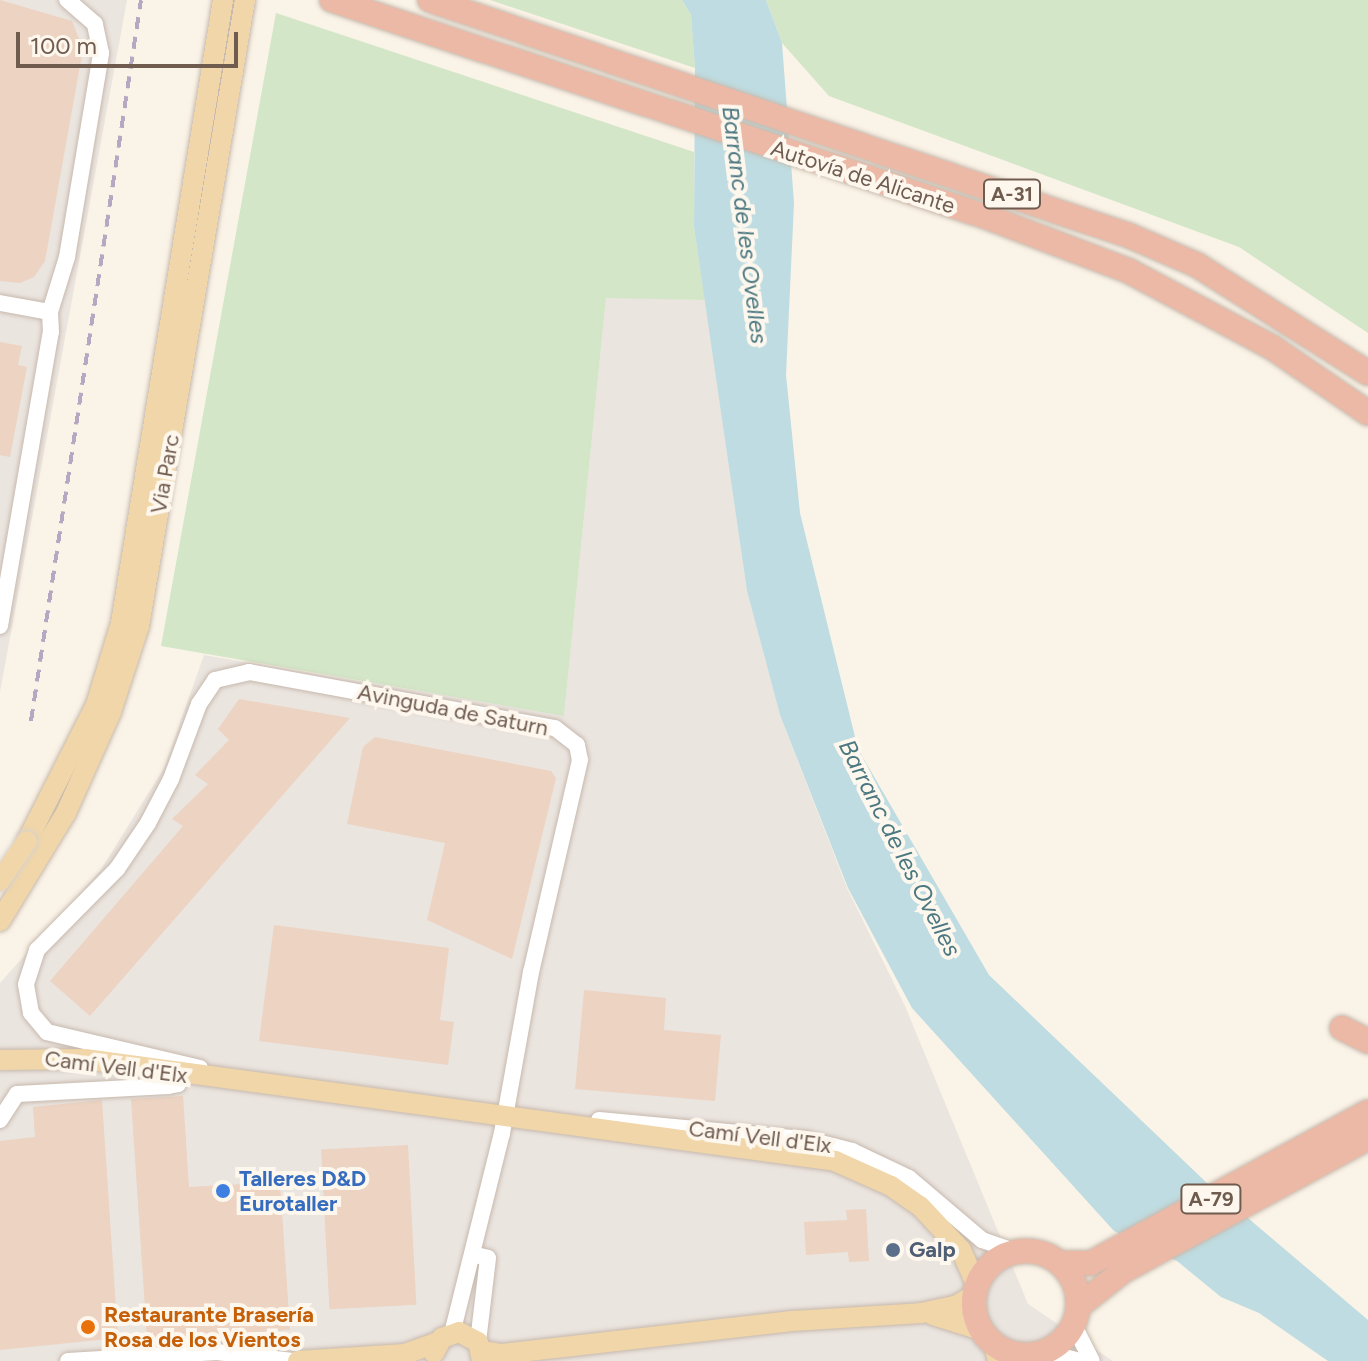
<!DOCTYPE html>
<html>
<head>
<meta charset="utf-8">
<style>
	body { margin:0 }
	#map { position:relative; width:1368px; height:1361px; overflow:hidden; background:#faf3e7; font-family:Figtree,sans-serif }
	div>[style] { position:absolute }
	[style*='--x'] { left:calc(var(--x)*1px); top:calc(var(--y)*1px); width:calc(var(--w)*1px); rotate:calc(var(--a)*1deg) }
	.industrial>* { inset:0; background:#ebe5e0 }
	.green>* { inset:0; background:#d3e6c7 }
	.water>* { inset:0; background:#bedce1 }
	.building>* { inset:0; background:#ecd3c2; transform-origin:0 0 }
	.roads { filter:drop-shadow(0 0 2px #c7b9ad) drop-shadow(0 0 2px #c7b9ad) }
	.minor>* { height:16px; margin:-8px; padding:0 8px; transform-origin:8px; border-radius:8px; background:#fff }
	.major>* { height:20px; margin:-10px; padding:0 10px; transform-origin:10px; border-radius:10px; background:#f0d6a8 }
	.highway>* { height:24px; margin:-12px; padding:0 12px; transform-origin:12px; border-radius:12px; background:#ecb9a6 }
	.highway>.ring { margin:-12px; padding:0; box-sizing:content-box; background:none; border:24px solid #ecb9a6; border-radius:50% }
	.rail>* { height:4px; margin-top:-2px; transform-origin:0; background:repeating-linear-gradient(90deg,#b6a7c2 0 12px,transparent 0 20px) }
	.bridges { filter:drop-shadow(0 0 2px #d7d1ce) drop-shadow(0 0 2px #d7d1ce) }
	.major-bridge>* { height:20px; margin:-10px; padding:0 10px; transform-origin:10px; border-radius:10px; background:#f0d6a8 }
	.dots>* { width:22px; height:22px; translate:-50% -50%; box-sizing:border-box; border:4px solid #fdf7ed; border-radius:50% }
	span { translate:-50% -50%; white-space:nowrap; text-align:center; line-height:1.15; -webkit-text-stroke:8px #fdf7ed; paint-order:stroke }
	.shield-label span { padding:2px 6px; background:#fdf7ed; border:2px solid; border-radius:6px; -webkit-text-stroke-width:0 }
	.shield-label { font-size:20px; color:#705b4f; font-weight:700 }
	.street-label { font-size:22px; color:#705b4f }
	.shop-label { font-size:22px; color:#366cbe; font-weight:700 }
	.left { translate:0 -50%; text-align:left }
	.service-label { font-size:22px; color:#4e5e75; font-weight:700 }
	.food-label { font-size:22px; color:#c56008; font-weight:700 }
	.water-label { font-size:24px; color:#4b7881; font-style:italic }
	.scale { position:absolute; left:16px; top:32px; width:222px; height:36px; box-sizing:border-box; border:4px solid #705b4f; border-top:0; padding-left:10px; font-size:24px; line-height:28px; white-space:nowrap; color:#705b4f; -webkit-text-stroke:6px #fdf7ed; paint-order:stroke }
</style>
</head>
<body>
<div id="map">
	<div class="industrial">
		<div style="clip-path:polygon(0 0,127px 0,0 692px)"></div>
		<div style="clip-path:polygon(606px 297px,705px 300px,747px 591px,780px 715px,847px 888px,905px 1006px,1028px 1304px,1113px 1361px,0 1361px,0 983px,100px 871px,164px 768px,204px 655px,564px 715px)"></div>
	</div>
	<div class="green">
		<div style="clip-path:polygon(490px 0,682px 0,691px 15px,695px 68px)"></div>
		<div style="clip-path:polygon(766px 0,1368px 0,1368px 333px,1239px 247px,829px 96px,782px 43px)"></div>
		<div style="clip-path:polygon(276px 13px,694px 152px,694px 227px,705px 300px,606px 298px,564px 716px,161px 646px)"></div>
	</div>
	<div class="water">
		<div style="clip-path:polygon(682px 0,766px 0,782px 43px,794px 203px,786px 375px,800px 513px,858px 749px,989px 975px,1208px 1184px,1368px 1320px,1368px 1361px,1328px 1361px,1259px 1313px,1221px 1297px,1177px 1261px,1114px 1231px,912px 1008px,848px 888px,780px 715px,747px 591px,694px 227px,695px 68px,691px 15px)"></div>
	</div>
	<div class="building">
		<div style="clip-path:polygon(0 0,72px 21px,83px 49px,45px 261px,34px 277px,20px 283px,0 281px)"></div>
		<div style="clip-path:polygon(0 342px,22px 346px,18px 365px,27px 367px,10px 457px,0 455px)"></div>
		<div style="clip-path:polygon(239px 699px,350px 718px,90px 1016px,50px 981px,183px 826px,172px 819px,208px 784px,195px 775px,229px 740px,218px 729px)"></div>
		<div style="clip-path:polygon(375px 737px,551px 771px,556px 778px,512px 959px,427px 920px,445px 843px,347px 824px,363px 747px)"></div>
		<div style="clip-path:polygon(274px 925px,449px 948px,440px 1020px,454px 1022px,448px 1065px,259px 1041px)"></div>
		<div style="clip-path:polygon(584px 990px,666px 998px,664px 1030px,721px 1035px,715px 1101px,575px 1089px)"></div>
		<div style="clip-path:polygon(183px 1096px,189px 1187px,280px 1182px,290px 1330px,147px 1339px,131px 1099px)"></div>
		<div style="clip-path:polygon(102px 1100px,118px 1338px,0 1350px,0 1141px,35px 1137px,33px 1107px)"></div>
		<div style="left:408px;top:1145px;width:160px;height:87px;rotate:87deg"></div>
		<div style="clip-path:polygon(866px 1209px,869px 1261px,849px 1262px,848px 1252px,806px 1255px,804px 1222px,847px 1220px,846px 1210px)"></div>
	</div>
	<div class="roads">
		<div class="minor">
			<div style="--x:0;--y:303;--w:51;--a:10.2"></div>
			<div style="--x:0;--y:626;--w:298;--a:-80.2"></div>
			<div style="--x:51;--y:332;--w:20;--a:-93"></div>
			<div style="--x:50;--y:312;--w:58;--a:-72.8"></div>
			<div style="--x:67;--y:257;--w:207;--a:-80.5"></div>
			<div style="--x:101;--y:53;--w:30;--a:-102"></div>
			<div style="--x:95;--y:24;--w:37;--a:-139"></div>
			<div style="--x:200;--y:1068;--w:157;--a:-166.8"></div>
			<div style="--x:47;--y:1032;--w:25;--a:-130"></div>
			<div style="--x:31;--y:1013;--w:29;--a:-100"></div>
			<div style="--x:26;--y:984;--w:36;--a:-72"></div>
			<div style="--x:37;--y:950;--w:114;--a:-45.4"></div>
			<div style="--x:117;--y:869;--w:55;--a:-56"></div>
			<div style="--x:148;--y:823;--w:50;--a:-62.4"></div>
			<div style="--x:171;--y:779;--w:80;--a:-69.5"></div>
			<div style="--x:199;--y:704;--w:29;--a:-56"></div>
			<div style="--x:215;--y:680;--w:35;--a:-13"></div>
			<div style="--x:249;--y:672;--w:311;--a:10.4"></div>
			<div style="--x:555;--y:728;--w:28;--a:38"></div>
			<div style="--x:577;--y:745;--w:15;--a:79"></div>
			<div style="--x:580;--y:760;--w:218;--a:103"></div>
			<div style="--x:531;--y:972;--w:164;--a:100.2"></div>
			<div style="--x:502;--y:1133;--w:206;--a:104"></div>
			<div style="--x:0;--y:1120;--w:31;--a:-57"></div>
			<div style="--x:17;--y:1094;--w:151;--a:-3"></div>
			<div style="--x:168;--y:1086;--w:10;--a:-11"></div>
			<div style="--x:178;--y:1084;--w:10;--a:-84"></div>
			<div style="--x:599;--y:1120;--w:207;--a:5.3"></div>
			<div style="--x:805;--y:1139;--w:49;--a:14.3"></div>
			<div style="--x:852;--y:1151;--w:63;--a:25.3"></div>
			<div style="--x:909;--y:1178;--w:96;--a:40.3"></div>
			<div style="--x:982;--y:1240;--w:36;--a:19"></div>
			<div style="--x:472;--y:1254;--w:16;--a:14"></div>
			<div style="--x:488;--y:1258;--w:85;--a:96.8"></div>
			<div style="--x:1074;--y:1326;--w:39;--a:63"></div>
			<div style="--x:1046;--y:1352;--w:34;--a:15"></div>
			<div style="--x:68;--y:1361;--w:149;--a:-3.5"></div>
			<div style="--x:217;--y:1352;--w:76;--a:6.8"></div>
		</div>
		<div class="major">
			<div style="--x:27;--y:841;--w:153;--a:-63.1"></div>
			<div style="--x:96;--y:705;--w:86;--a:-73"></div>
			<div style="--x:121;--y:623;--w:631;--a:-80.7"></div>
			<div style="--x:0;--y:921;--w:127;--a:-58.6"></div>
			<div style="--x:66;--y:813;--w:111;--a:-66"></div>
			<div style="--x:111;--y:712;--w:90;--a:-72"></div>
			<div style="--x:139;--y:626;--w:635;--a:-80.39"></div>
			<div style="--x:0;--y:1060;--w:85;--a:-0.7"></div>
			<div style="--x:85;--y:1059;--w:757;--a:7.74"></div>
			<div style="--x:835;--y:1161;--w:61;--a:24.1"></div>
			<div style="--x:891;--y:1186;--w:35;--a:35"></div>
			<div style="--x:920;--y:1206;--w:60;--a:47"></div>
			<div style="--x:961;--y:1250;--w:39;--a:66"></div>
			<div style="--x:933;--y:1315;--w:50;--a:17.4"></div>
			<div style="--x:994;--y:1344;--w:17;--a:77"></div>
			<div style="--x:482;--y:1351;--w:20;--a:9"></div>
			<div style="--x:502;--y:1354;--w:292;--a:-6.5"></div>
			<div style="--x:792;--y:1321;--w:129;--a:-3.5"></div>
			<div style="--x:921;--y:1313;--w:35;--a:-12"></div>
			<div style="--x:955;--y:1306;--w:23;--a:-29"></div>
			<div style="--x:434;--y:1353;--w:17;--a:-62"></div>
			<div style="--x:442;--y:1338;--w:18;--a:-19"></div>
			<div style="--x:459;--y:1332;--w:21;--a:28"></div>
			<div style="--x:478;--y:1342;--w:19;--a:78"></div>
			<div style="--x:298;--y:1361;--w:107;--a:-3.7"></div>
			<div style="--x:405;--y:1354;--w:35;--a:-20"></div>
			<div style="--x:1033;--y:1361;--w:8;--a:-60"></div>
		</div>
		<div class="highway">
			<div style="--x:332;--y:0;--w:690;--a:18.33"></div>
			<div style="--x:987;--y:217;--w:152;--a:20.8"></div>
			<div style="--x:1129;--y:271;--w:163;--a:28.1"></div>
			<div style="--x:1273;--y:348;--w:115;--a:34.4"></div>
			<div style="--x:430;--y:0;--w:739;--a:18.63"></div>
			<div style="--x:1130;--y:236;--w:73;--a:23.4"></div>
			<div style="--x:1197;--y:265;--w:202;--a:32.3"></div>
			<div style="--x:1342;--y:1028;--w:29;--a:27"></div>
			<div class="ring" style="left:974px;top:1251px;width:80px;height:80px"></div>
			<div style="--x:1060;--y:1263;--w:31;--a:0"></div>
			<div style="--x:1091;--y:1263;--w:315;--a:-28.6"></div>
			<div style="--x:1079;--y:1306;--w:56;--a:-38.5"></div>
			<div style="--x:1123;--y:1271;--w:279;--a:-28.5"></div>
		</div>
	</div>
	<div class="rail">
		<div style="--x:31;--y:721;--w:729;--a:-81.33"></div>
	</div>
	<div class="bridges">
		<div class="major-bridge">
			<div style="--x:0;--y:881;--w:48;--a:-56"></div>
		</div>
	</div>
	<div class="dots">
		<div style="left:223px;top:1191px;background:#3f7fe0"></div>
		<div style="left:893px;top:1250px;background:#5c6f8a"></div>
		<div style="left:88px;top:1327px;background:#e8710a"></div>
	</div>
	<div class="shield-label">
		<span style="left:1012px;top:194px">A-31</span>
		<span style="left:1211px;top:1199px">A-79</span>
	</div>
	<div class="street-label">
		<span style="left:863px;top:177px;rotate:18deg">Autovía de Alicante</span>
		<span style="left:165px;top:474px;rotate:-80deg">Via Parc</span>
		<span style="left:453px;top:710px;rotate:11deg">Avinguda de Saturn</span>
		<span style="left:116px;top:1067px;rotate:7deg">Camí Vell d'Elx</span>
		<span style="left:760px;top:1137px;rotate:7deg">Camí Vell d'Elx</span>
	</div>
	<div class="shop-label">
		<span class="left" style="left:239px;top:1191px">Talleres D&amp;D<br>Eurotaller</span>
	</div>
	<div class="service-label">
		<span class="left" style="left:909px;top:1250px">Galp</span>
	</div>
	<div class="food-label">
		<span class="left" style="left:104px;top:1327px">Restaurante Brasería<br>Rosa de los Vientos</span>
	</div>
	<div class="water-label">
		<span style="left:745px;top:225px;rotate:83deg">Barranc de les Ovelles</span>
		<span style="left:900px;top:848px;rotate:63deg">Barranc de les Ovelles</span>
	</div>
	<div class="scale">100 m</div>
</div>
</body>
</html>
